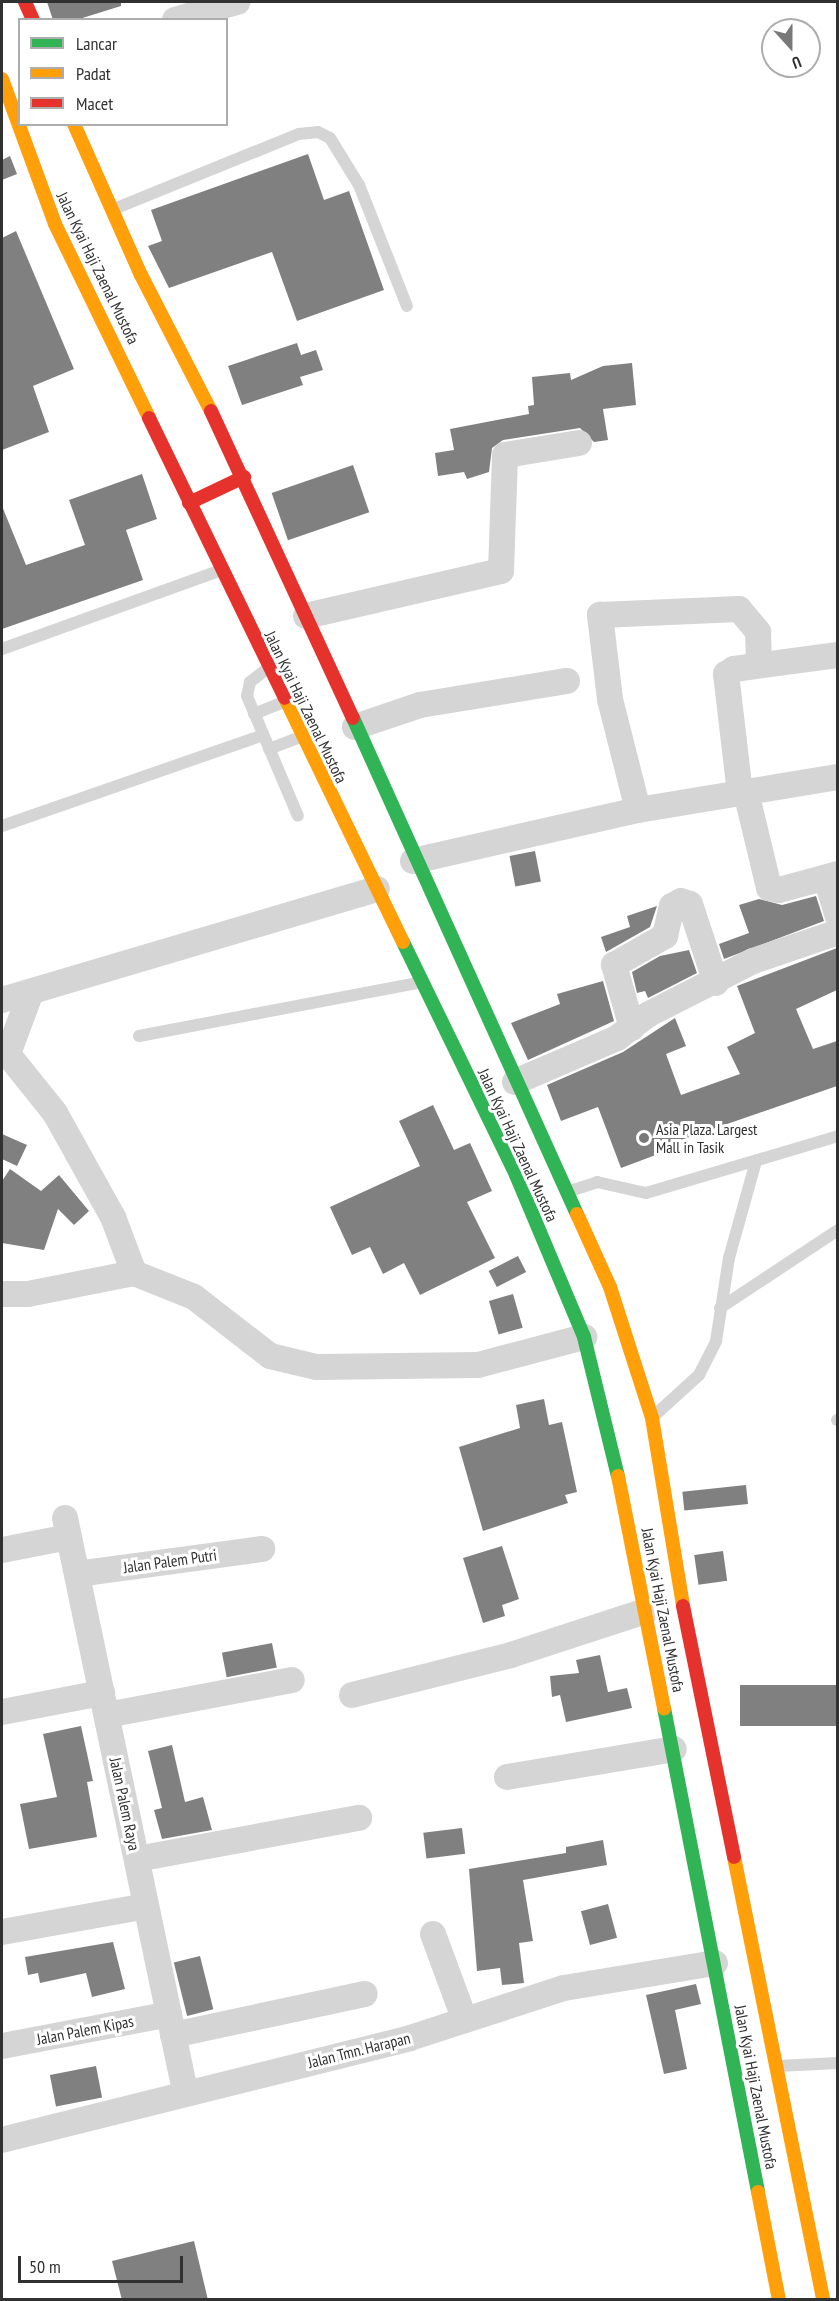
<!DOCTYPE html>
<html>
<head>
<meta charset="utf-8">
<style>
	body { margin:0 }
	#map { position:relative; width:839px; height:2301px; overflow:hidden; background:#fff; font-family:"PT Sans Narrow",sans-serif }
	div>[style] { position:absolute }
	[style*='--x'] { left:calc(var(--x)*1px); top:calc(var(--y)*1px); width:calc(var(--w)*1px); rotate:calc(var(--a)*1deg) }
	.building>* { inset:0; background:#808080; transform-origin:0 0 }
	.lane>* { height:12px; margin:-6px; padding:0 6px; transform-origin:6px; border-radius:6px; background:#d5d5d5 }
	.street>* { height:26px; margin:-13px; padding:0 13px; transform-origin:13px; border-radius:13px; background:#d5d5d5 }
	.fast>* { height:14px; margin:-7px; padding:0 7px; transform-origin:7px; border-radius:7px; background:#30b455 }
	.slow>* { height:14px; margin:-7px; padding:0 7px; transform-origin:7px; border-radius:7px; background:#ff9f0a }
	.jam>* { height:14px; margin:-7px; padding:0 7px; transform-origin:7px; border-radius:7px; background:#e5322d }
	.dots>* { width:16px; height:16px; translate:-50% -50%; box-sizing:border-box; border:3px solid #fff; border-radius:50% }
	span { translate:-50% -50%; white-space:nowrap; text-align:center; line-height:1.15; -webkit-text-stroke:6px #fff; paint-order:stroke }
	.street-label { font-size:16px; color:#313131 }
	.poi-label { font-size:16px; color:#313131 }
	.left { translate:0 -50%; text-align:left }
	.frame { position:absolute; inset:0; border:3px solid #313131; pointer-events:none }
	.legend { position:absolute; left:18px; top:18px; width:210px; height:108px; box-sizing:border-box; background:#fff; border:2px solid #adadad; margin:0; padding:8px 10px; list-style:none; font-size:18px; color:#313131 }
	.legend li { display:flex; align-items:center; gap:12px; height:30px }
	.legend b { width:30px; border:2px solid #adadad }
	.north { position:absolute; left:761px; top:18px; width:60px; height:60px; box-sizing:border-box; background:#fff; border:2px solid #adadad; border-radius:50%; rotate:159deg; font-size:16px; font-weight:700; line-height:24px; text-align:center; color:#313131 }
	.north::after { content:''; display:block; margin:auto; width:21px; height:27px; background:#797979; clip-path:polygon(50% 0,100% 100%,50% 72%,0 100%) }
	.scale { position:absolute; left:18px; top:2256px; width:165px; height:27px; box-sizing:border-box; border:3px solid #313131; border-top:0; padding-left:8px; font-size:18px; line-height:21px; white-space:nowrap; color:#313131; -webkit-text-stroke:4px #fff; paint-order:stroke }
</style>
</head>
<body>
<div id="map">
	<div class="building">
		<div style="clip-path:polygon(47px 2px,121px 2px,121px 6px,76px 20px,53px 20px)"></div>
		<div style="clip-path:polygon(308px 154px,324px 200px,349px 191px,384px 290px,297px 321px,272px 252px,169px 288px,148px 246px,162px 241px,151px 210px)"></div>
		<div style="clip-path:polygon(10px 156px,17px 174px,2px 180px,2px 160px)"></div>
		<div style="clip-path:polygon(16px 231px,74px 369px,33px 386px,49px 432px,2px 450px,2px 238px)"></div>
		<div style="clip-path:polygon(297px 343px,301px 355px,316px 350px,323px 370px,300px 377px,303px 385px,242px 405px,228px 366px)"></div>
		<div style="clip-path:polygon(632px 363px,636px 405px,603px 409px,608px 440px,594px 442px,580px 428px,503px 440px,492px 448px,489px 472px,467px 479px,464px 472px,438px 476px,435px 453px,454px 450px,450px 429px,529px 414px,528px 406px,534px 405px,532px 377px,570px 373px,571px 380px,603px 366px)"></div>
		<div style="left:353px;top:465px;width:50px;height:86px;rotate:71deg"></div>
		<div style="clip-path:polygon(142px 474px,157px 519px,126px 530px,143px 580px,2px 629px,2px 506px,26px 565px,85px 545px,69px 500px)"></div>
		<div style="left:535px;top:851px;width:31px;height:26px;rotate:79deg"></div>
		<div style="clip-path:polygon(816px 896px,824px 921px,724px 959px,719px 944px,749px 933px,739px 905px,759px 899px,782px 905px)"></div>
		<div style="clip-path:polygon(657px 906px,650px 927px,606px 952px,601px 937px,630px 927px,627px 916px)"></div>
		<div style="clip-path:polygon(837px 948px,837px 990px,796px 1009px,813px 1049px,837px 1041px,837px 1086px,675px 1142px,677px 1147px,621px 1168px,598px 1107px,561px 1121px,547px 1085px,623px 1052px,675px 1018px,686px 1046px,666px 1054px,681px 1095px,740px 1074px,727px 1047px,755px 1033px,737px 986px)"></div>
		<div style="clip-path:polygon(689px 950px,697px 973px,648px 998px,645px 991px,637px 993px,632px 972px,660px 956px)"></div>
		<div style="clip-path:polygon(603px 981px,614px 1021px,528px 1060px,511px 1023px,560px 1004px,557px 994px)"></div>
		<div style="clip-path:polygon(433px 1105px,454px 1150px,470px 1143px,492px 1191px,467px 1202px,495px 1258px,420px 1295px,404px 1263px,383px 1274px,370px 1247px,352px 1255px,330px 1207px,420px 1166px,399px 1121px)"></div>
		<div style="clip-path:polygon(2px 1134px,27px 1145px,17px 1166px,2px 1159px)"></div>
		<div style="clip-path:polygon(10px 1169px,41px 1191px,59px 1175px,89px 1211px,74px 1225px,58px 1209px,44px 1250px,2px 1243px,2px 1181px)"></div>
		<div style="left:518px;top:1256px;width:18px;height:33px;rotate:63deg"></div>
		<div style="left:513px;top:1294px;width:35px;height:25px;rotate:74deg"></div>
		<div style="clip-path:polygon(544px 1399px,549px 1425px,562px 1422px,577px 1492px,565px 1495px,568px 1503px,483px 1531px,459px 1447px,520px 1428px,516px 1405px)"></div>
		<div style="left:746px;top:1485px;width:19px;height:64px;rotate:84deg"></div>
		<div style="clip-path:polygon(502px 1546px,519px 1599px,502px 1605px,505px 1616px,483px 1623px,463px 1558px)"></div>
		<div style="left:723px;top:1551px;width:30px;height:29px;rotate:82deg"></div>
		<div style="left:272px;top:1643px;width:25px;height:51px;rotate:79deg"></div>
		<div style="clip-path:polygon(600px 1655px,608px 1692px,627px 1688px,632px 1708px,566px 1722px,560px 1695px,552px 1697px,550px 1676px,579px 1673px,576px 1660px)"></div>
		<div style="left:837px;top:1685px;width:41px;height:97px;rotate:90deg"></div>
		<div style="clip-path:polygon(81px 1726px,93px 1781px,87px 1782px,97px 1837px,29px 1849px,20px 1804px,57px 1797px,43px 1734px)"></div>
		<div style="clip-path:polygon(172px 1745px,185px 1802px,203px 1797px,212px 1830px,162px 1839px,154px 1810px,162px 1808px,148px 1751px)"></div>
		<div style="left:462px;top:1828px;width:26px;height:39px;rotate:83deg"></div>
		<div style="clip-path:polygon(603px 1840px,607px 1865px,523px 1880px,533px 1941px,519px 1943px,524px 1983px,502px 1985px,500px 1968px,477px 1971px,469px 1869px,566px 1853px,566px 1847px)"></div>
		<div style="left:608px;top:1904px;width:35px;height:28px;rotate:75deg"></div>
		<div style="clip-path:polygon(113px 1942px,125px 1989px,92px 1997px,86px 1973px,40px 1983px,38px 1973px,28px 1975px,25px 1957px)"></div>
		<div style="left:200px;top:1956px;width:55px;height:27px;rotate:76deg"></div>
		<div style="clip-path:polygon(696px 1984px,701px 2004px,675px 2010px,687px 2069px,664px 2074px,646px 1995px)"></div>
		<div style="left:96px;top:2066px;width:32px;height:47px;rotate:79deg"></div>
		<div style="clip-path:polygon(194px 2241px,208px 2300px,122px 2300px,112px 2261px)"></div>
	</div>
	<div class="lane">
		<div style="--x:114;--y:209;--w:200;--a:-22.1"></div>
		<div style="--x:299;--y:134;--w:19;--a:-6"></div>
		<div style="--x:318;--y:132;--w:13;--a:27"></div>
		<div style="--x:330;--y:138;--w:55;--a:58.3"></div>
		<div style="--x:359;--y:185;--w:130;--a:68.4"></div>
		<div style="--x:2;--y:649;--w:234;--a:-19.8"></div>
		<div style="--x:268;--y:668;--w:23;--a:142"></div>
		<div style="--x:250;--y:682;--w:14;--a:102"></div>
		<div style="--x:247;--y:696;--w:130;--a:67"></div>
		<div style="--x:254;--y:714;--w:31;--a:-22"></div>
		<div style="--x:269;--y:749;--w:34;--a:-21"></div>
		<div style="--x:2;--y:826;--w:276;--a:-19.2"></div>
		<div style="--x:139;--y:1036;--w:288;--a:-10.8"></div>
		<div style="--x:567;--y:1192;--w:32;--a:-18"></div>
		<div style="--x:597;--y:1182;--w:50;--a:12.7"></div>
		<div style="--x:646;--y:1193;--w:200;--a:-16.5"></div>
		<div style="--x:720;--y:1308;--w:141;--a:-33.5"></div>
		<div style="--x:655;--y:1415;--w:59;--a:-42.3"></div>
		<div style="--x:699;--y:1375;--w:38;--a:-63"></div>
		<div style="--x:716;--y:1341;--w:84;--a:-81.1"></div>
		<div style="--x:729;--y:1258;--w:101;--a:-74.4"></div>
		<div style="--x:837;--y:1420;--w:1;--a:0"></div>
		<div style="--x:778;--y:2066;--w:60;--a:-2.9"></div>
	</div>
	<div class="street">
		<div style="--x:175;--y:20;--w:65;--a:-16.2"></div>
		<div style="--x:306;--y:616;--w:200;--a:-13"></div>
		<div style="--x:501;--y:571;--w:116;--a:-88"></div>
		<div style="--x:505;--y:455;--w:75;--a:-9.2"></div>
		<div style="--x:355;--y:727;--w:69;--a:-18.7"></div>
		<div style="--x:420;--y:705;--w:149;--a:-9.3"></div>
		<div style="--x:746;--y:792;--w:99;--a:76.5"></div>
		<div style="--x:769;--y:888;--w:10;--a:11"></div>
		<div style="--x:779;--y:890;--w:61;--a:-15.2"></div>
		<div style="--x:740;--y:793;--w:120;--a:-96.7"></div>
		<div style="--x:726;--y:674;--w:9;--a:-32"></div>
		<div style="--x:734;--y:669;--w:105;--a:-7.7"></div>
		<div style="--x:638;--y:810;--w:114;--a:-104.2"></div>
		<div style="--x:610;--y:699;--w:85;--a:-96.8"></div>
		<div style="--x:600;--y:615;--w:139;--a:-2.5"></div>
		<div style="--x:739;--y:609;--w:30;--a:50"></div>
		<div style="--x:758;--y:632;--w:32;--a:88"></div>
		<div style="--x:413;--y:861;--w:231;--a:-12.8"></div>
		<div style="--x:638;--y:810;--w:203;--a:-9.4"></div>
		<div style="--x:826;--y:878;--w:41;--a:72.9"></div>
		<div style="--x:2;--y:1000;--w:391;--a:-16.5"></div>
		<div style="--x:632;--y:1028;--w:66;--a:-105.9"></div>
		<div style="--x:614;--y:965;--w:59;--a:-29.6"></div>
		<div style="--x:665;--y:936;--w:31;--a:-77"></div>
		<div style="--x:672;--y:906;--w:10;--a:-29"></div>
		<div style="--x:681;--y:901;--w:9;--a:18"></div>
		<div style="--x:690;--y:904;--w:83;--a:71.8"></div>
		<div style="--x:2;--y:1047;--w:85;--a:51.2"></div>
		<div style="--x:55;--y:1113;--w:119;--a:60.9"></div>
		<div style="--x:113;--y:1217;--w:60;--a:69.4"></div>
		<div style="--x:9;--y:1051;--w:63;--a:-69.6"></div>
		<div style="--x:515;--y:1082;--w:111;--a:-23.3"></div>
		<div style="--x:617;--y:1038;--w:40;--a:-37"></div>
		<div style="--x:649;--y:1014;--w:117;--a:-27"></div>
		<div style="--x:753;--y:961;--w:90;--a:-18.8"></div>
		<div style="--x:2;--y:1294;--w:26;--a:0"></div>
		<div style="--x:28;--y:1294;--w:108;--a:-11.2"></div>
		<div style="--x:134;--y:1273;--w:65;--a:21.8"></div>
		<div style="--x:194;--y:1297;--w:96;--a:37.8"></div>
		<div style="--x:270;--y:1356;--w:47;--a:13.4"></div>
		<div style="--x:316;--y:1367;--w:162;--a:-0.7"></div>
		<div style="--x:478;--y:1365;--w:110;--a:-14.8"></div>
		<div style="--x:65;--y:1518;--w:585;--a:78.17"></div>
		<div style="--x:2;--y:1550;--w:68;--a:-11"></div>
		<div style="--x:77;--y:1574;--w:187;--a:-7.7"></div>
		<div style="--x:352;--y:1695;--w:164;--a:-14.1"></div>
		<div style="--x:511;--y:1655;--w:142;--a:-18.1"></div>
		<div style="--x:2;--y:1712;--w:102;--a:-10.8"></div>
		<div style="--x:107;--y:1715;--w:188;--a:-10.7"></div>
		<div style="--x:507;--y:1777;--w:169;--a:-9.5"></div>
		<div style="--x:137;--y:1859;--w:226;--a:-10.5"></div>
		<div style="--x:2;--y:1932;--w:146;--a:-10.2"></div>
		<div style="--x:433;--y:1934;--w:90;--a:69.7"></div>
		<div style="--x:173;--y:2035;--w:196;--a:-12.1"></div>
		<div style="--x:2;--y:2046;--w:170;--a:-10.8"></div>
		<div style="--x:2;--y:2140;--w:421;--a:-14"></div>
		<div style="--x:410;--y:2038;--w:162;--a:-18"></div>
		<div style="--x:564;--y:1988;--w:153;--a:-9.4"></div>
	</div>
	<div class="fast">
		<div style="--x:353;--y:718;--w:544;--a:65.7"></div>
		<div style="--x:403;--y:942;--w:259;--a:64.1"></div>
		<div style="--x:516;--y:1175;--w:176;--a:67.2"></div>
		<div style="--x:584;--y:1337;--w:143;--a:76.3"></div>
		<div style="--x:664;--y:1708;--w:493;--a:79"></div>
	</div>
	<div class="slow">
		<div style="--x:2;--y:79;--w:154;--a:69.9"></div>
		<div style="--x:55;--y:224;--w:216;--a:64.1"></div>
		<div style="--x:74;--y:124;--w:165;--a:66.1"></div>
		<div style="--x:141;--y:275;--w:153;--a:62.8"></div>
		<div style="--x:285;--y:698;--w:271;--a:64.2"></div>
		<div style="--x:577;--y:1214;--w:80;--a:65.7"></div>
		<div style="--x:610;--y:1287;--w:138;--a:72.2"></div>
		<div style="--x:652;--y:1418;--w:191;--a:80.6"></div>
		<div style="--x:618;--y:1476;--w:237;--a:78.8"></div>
		<div style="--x:734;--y:1857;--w:452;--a:78.6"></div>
		<div style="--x:758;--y:2192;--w:110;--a:79"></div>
	</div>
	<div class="jam">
		<div style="--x:25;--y:2;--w:20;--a:66"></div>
		<div style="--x:211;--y:411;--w:338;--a:65.2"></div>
		<div style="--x:149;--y:418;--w:311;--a:64.1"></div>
		<div style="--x:189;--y:503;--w:61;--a:-25.3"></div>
		<div style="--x:683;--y:1606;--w:256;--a:78.5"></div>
	</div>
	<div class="dots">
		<div style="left:644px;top:1138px;background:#797979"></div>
	</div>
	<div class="street-label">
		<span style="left:98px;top:268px;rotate:64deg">Jalan Kyai Haji Zaenal Mustofa</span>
		<span style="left:306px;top:707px;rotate:64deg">Jalan Kyai Haji Zaenal Mustofa</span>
		<span style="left:518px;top:1145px;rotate:65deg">Jalan Kyai Haji Zaenal Mustofa</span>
		<span style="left:170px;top:1561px;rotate:-8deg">Jalan Palem Putri</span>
		<span style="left:663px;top:1610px;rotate:79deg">Jalan Kyai Haji Zaenal Mustofa</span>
		<span style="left:125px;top:1804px;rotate:78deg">Jalan Palem Raya</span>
		<span style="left:85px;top:2030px;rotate:-11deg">Jalan Palem Kipas</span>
		<span style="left:359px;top:2050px;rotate:-14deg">Jalan Tmn. Harapan</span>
		<span style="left:756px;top:2087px;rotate:79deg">Jalan Kyai Haji Zaenal Mustofa</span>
	</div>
	<div class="poi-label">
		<span class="left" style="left:656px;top:1138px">Asia Plaza. Largest<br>Mall in Tasik</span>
	</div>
	<div class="frame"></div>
	<ul class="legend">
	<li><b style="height:8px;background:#30b455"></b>Lancar</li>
	<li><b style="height:8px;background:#ff9f0a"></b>Padat</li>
	<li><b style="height:8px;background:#e5322d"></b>Macet</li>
	</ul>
	<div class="north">U</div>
	<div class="scale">50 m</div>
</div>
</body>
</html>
